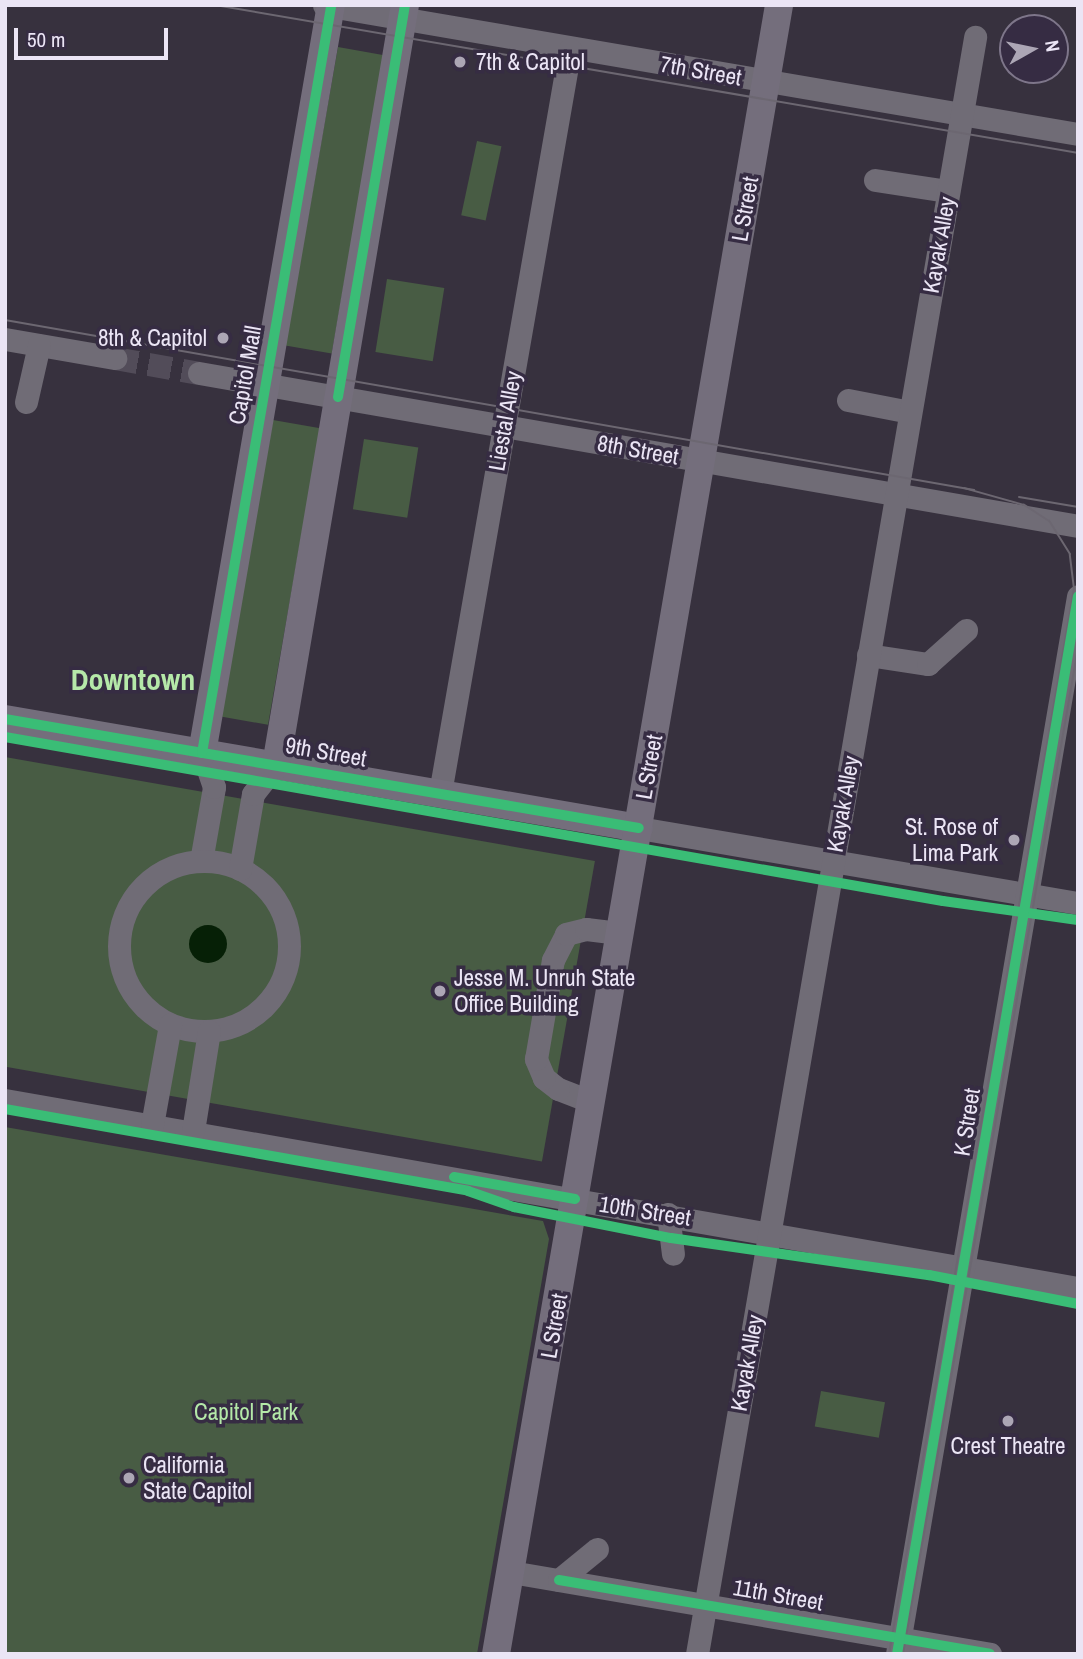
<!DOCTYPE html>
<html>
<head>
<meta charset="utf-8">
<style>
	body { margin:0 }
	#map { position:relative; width:1083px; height:1659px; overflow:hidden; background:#37313e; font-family:"Archivo Narrow",sans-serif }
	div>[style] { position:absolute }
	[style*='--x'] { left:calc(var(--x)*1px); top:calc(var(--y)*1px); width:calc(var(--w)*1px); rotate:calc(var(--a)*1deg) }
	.green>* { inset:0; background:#485c44; transform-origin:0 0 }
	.water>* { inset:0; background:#062006 }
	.round { border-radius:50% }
	.minor-tunnel>* { height:23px; margin-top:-11.5px; transform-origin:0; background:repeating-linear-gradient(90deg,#524c59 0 23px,transparent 0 34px) }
	.minor>* { height:23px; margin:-11.5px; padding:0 11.5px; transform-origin:11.5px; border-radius:11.5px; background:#706c76 }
	.minor>.ring { margin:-11.5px; padding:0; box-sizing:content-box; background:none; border:23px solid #706c76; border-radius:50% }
	.major>* { height:28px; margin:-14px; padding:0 14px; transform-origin:14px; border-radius:14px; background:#746e7c }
	.tram>* { height:2px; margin:-1px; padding:0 1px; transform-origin:1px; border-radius:1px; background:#6c6771 }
	.cycleway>* { height:10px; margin:-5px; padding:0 5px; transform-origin:5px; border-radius:5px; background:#3abd76 }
	.dots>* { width:19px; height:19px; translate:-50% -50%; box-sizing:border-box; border:4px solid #362c43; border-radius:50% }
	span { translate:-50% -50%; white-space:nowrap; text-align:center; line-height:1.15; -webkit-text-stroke:7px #362c43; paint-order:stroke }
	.poi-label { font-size:23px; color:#ebe5f5 }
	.left { translate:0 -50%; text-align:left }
	.right { translate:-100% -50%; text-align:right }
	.street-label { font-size:23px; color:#ebe5f5 }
	.park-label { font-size:23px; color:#b4e9a8 }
	.district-label { font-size:30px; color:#b5e8a9; font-weight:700 }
	.frame { position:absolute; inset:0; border:7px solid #ebe5f5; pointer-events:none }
	.north { position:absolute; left:999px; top:14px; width:70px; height:70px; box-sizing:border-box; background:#362c43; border:2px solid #7e768a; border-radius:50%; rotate:81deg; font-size:19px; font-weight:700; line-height:28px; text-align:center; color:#ebe5f5 }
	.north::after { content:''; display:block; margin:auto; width:24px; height:32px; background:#aca6b5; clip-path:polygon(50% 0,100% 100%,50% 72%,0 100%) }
	.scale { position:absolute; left:14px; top:28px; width:154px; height:32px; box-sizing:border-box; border:4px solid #ebe5f5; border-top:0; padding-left:9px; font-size:21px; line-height:24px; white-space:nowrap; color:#ebe5f5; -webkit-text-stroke:5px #362c43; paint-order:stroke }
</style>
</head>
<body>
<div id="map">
	<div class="green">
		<div style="left:338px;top:47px;width:47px;height:303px;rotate:10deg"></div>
		<div style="left:477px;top:141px;width:25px;height:76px;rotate:12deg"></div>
		<div style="left:387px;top:279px;width:58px;height:74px;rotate:9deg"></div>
		<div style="left:273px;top:420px;width:48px;height:301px;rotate:10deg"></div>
		<div style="left:364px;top:439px;width:55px;height:71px;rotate:9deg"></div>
		<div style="left:5px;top:757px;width:599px;height:305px;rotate:10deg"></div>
		<div style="clip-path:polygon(5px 1127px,543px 1221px,549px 1239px,477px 1654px,5px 1654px)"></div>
		<div style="left:821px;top:1391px;width:65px;height:36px;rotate:10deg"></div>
	</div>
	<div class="water">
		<div class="round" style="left:189px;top:925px;width:38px;height:38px"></div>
	</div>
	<div class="minor-tunnel">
		<div style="--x:115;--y:358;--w:85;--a:10.1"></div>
	</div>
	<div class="minor">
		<div style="--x:324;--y:5;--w:765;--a:9.71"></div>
		<div style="--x:875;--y:180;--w:74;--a:8.6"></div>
		<div style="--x:5;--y:339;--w:112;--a:9.8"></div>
		<div style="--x:199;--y:373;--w:892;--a:9.87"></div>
		<div style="--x:848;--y:400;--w:63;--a:11"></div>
		<div style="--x:26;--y:402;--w:58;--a:-77.2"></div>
		<div style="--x:868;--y:655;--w:61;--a:8.5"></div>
		<div style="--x:928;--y:664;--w:51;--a:-41.8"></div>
		<div style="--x:440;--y:793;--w:755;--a:-80.09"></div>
		<div style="--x:639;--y:828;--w:445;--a:9.7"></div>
		<div style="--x:201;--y:861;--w:75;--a:-80"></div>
		<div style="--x:214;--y:787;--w:36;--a:-109"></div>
		<div class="ring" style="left:119px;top:861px;width:147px;height:147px"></div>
		<div style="--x:240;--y:869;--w:76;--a:-80.2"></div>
		<div style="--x:253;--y:794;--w:37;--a:-52"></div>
		<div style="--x:5;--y:1100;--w:1089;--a:9.94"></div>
		<div style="--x:592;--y:1102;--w:36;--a:-159"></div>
		<div style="--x:558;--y:1089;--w:18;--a:-142"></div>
		<div style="--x:544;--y:1078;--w:21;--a:-113"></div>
		<div style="--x:536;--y:1059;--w:100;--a:-80.3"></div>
		<div style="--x:553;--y:960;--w:29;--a:-63"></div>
		<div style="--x:566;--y:934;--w:21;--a:-14"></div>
		<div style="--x:586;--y:929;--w:35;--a:7"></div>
		<div style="--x:152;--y:1125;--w:102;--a:-79.8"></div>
		<div style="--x:193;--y:1131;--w:101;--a:-80.9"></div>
		<div style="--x:668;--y:1214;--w:40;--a:82.9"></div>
		<div style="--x:511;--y:1572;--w:486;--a:9.7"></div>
		<div style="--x:559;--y:1580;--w:49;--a:-39.2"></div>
		<div style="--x:697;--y:1654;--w:1641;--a:-80.24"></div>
		<div style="--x:897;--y:1654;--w:1073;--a:-80.29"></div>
	</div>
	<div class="major">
		<div style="--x:5;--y:719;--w:643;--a:9.76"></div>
		<div style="--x:202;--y:753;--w:759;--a:-80.22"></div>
		<div style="--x:276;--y:765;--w:771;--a:-80.37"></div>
		<div style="--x:496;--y:1654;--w:1673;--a:-80.26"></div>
	</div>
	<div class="tram">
		<div style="--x:215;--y:5;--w:876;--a:9.73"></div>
		<div style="--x:5;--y:320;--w:984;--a:9.95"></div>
		<div style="--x:1019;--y:497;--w:60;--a:9.6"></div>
		<div style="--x:889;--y:1654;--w:1081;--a:-80.15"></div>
		<div style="--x:1074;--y:589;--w:35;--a:-97"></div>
		<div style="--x:1070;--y:554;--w:39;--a:-122"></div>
		<div style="--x:1049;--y:521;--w:30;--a:-147"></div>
		<div style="--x:1024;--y:505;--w:62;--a:-164.2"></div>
		<div style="--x:903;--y:1654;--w:1021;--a:-80.13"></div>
	</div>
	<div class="cycleway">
		<div style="--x:338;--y:397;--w:398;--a:-80.3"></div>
		<div style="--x:5;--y:719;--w:643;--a:9.76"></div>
		<div style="--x:5;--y:737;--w:952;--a:9.92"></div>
		<div style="--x:943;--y:901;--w:136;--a:8"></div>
		<div style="--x:202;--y:753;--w:757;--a:-80.19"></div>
		<div style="--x:5;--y:1109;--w:470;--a:10"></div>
		<div style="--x:468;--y:1191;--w:49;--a:19.2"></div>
		<div style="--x:514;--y:1207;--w:160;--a:11.2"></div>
		<div style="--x:671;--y:1238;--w:261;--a:8.2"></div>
		<div style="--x:929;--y:1275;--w:152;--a:11"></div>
		<div style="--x:454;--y:1177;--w:123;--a:10.3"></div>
		<div style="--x:559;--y:1580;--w:437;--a:9.7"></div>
		<div style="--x:897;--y:1654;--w:1073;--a:-80.29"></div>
	</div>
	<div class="dots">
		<div style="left:460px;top:62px;background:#aca6b5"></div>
		<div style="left:223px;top:338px;background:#aca6b5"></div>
		<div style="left:1014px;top:840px;background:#aca6b5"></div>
		<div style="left:440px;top:991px;background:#aca6b5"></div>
		<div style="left:1008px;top:1421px;background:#aca6b5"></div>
		<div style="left:129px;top:1478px;background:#aca6b5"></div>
	</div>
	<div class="poi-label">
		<span class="left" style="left:476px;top:62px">7th &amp; Capitol</span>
		<span class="right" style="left:207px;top:338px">8th &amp; Capitol</span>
		<span class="right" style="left:998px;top:840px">St. Rose of<br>Lima Park</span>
		<span class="left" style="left:454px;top:991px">Jesse M. Unruh State<br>Office Building</span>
		<span style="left:1008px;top:1446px">Crest Theatre</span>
		<span class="left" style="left:143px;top:1478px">California<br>State Capitol</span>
	</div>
	<div class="street-label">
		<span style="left:701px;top:71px;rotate:10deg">7th Street</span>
		<span style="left:745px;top:209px;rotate:-80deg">L Street</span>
		<span style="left:939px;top:245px;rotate:-80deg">Kayak Alley</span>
		<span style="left:245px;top:375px;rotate:-80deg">Capitol Mall</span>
		<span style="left:505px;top:421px;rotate:-80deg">Liestal Alley</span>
		<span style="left:638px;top:450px;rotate:10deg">8th Street</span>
		<span style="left:326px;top:752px;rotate:10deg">9th Street</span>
		<span style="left:649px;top:767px;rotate:-80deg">L Street</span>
		<span style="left:843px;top:804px;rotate:-80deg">Kayak Alley</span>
		<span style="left:967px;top:1122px;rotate:-81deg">K Street</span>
		<span style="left:645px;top:1211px;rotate:9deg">10th Street</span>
		<span style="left:554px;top:1326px;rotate:-80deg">L Street</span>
		<span style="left:747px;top:1363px;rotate:-80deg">Kayak Alley</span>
		<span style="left:778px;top:1595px;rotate:10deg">11th Street</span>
	</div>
	<div class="park-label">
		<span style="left:246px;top:1412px">Capitol Park</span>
	</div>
	<div class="district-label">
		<span style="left:133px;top:679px">Downtown</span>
	</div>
	<div class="frame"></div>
	<div class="north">N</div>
	<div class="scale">50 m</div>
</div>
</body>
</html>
